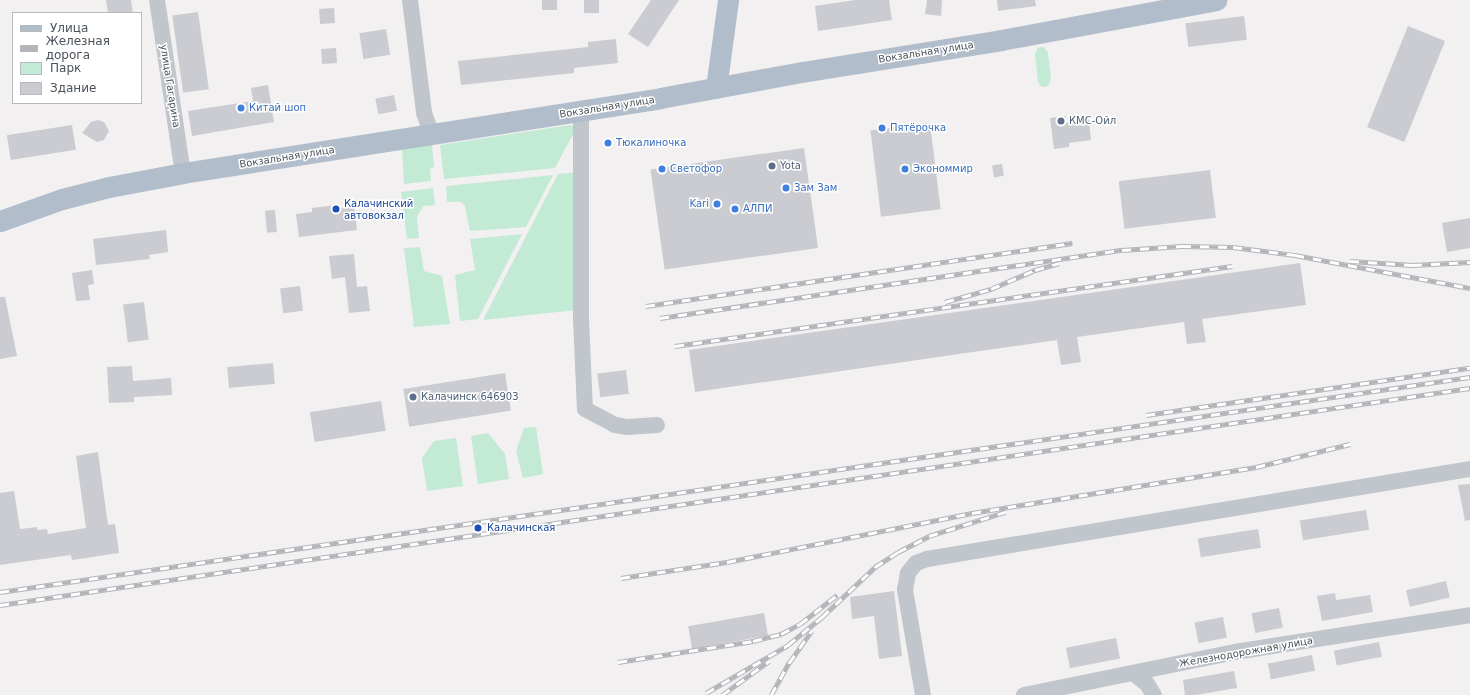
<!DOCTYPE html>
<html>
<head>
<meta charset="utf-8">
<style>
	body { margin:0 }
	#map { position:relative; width:1470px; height:695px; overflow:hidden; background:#f2f0f0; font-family:"DejaVu Sans",sans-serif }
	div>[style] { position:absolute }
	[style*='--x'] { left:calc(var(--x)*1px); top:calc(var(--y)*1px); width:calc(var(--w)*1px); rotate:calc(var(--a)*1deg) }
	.green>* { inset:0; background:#c3ead4 }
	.building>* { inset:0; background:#cbccd1; transform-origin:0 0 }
	.minor>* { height:16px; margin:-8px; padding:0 8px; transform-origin:8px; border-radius:8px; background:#c0c6cc }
	.major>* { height:21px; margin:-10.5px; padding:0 10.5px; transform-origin:10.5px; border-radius:10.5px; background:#b2bdcb }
	.rail>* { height:4.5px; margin-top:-2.25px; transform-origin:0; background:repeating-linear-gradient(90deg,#fff 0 9px,#b2b4b9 0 18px); box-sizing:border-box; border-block:1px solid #b2b4b9 }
	.dots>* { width:11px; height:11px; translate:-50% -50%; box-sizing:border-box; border:2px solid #fff; border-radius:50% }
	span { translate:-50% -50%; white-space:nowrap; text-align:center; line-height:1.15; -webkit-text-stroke:3px #fff; paint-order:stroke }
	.street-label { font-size:10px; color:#4a525a }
	.shop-label { font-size:10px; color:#366cbe }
	.left { translate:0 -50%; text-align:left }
	.right { translate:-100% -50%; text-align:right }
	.service-label { font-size:10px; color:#4e5e75 }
	.transit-label { font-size:10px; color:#164399 }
	.legend { position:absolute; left:12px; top:12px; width:130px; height:92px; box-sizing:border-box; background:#fff; border:1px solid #b7babd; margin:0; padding:5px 7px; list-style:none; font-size:12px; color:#4a525a }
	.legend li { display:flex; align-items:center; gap:8px; height:20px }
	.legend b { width:20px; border:1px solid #b7babd }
</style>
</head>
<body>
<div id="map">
	<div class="green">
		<div style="clip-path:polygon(1041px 47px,1044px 47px,1048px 53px,1051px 80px,1048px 86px,1045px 87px,1042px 87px,1038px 82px,1035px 54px,1038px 48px)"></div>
		<div style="clip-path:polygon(570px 125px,575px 127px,579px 136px,572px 136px,555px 168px,444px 179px,440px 145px)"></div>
		<div style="clip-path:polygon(432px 145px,434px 167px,430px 168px,431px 181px,404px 184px,402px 148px)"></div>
		<div style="clip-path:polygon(579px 172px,577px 310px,483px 320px,558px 174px)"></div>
		<div style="clip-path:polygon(553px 175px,526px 227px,470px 231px,465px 206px,461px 202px,447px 202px,446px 186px)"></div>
		<div style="clip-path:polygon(433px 188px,435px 205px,423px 206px,417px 217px,419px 238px,407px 239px,401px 192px)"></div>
		<div style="clip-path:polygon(522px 234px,478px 319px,460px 321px,455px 275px,475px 270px,470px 239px)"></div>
		<div style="clip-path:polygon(420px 247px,424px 271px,442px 276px,450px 324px,414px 327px,404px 248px)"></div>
		<div style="clip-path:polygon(536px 427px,543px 474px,523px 478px,516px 451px,524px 428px)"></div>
		<div style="clip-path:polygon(488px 433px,505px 454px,509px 479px,478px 484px,471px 436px)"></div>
		<div style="clip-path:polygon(456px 438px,463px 486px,427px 491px,422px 458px,434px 441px)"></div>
	</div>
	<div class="building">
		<div style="clip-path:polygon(106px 0,131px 0,133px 13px,108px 13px)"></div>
		<div style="left:542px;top:0;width:15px;height:10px"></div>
		<div style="left:584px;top:0;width:15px;height:13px"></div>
		<div style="clip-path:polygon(651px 0,679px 0,648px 47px,628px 34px)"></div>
		<div style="clip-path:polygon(855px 0,889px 0,892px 20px,818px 31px,815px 6px)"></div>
		<div style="clip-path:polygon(927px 0,942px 0,941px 16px,925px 14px)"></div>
		<div style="clip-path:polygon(997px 0,1035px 0,1036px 6px,998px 11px)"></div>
		<div style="left:334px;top:8px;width:15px;height:15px;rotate:86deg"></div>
		<div style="left:198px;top:12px;width:78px;height:26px;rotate:82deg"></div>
		<div style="left:1244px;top:16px;width:24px;height:59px;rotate:83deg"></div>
		<div style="left:1408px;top:26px;width:40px;height:109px;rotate:22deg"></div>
		<div style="left:386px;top:29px;width:26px;height:27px;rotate:81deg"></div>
		<div style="clip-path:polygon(616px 39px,618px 63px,574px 68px,574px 73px,461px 85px,458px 61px,588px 47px,588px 42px)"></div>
		<div style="left:336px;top:48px;width:15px;height:15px;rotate:86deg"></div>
		<div style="clip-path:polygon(268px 85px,274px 122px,192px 136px,188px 111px,253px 101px,251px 88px)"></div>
		<div style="left:394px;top:95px;width:16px;height:19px;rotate:79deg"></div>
		<div style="clip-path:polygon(1066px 116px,1066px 123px,1089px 120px,1091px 140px,1069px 143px,1069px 147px,1054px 149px,1050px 118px)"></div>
		<div style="clip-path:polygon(98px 120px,104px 122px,109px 131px,104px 140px,97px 142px,82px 133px,91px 122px)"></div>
		<div style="left:930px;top:123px;width:87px;height:60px;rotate:83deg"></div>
		<div style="left:72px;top:125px;width:25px;height:66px;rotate:81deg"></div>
		<div style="left:804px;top:148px;width:101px;height:155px;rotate:82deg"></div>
		<div style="left:1002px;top:164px;width:12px;height:10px;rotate:81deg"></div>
		<div style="left:1210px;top:170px;width:48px;height:92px;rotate:83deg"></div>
		<div style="clip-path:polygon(336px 205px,336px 209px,354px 206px,357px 230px,299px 237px,296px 214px,312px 212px,312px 208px)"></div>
		<div style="left:275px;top:210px;width:22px;height:10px;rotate:85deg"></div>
		<div style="clip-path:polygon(1470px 218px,1470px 248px,1447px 252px,1442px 223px)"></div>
		<div style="clip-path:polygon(166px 230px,168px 252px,149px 255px,150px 259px,96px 265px,93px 239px)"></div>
		<div style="clip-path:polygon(354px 254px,357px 287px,367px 286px,370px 311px,349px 313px,345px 277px,332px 279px,329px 256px)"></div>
		<div style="clip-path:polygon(1300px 263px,1306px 305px,1202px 319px,1206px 342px,1187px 344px,1184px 322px,1077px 337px,1081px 362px,1061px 365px,1057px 340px,695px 392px,689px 350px)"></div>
		<div style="clip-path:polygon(92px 270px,94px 284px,88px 285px,90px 300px,76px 301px,72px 273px)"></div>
		<div style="left:300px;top:286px;width:25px;height:20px;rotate:83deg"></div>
		<div style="clip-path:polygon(0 297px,5px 297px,17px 356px,0 359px)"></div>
		<div style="left:144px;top:302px;width:38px;height:21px;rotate:83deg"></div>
		<div style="left:273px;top:363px;width:21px;height:46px;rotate:85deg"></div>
		<div style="clip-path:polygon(132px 366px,133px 381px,171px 378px,172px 395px,134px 397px,134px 402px,109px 403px,107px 367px)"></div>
		<div style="left:626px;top:370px;width:24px;height:29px;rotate:83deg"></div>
		<div style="left:505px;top:373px;width:38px;height:103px;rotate:81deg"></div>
		<div style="left:381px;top:401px;width:30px;height:72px;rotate:81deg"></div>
		<div style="clip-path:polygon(98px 452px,108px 525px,115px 524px,119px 553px,72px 560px,71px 555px,0 565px,0 493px,14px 491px,20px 529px,37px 527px,37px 530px,47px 529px,48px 534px,86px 528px,76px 456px)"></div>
		<div style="clip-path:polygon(1470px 484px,1470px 520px,1465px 521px,1458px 485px)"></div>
		<div style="left:1366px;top:510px;width:20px;height:67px;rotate:81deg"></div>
		<div style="left:1258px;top:529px;width:19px;height:61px;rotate:81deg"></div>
		<div style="left:1446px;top:581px;width:17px;height:41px;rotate:77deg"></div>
		<div style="clip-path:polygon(894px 591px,902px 656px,879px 659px,874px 616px,852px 619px,850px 597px)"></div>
		<div style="clip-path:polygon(1335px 593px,1336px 600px,1370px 595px,1373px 612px,1322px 621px,1317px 596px)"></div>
		<div style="left:1279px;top:608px;width:20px;height:28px;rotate:79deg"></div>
		<div style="left:764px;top:613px;width:23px;height:77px;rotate:80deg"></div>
		<div style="left:1223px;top:617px;width:21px;height:29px;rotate:79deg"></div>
		<div style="left:1116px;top:638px;width:21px;height:51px;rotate:79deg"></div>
		<div style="left:1379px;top:642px;width:15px;height:46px;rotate:79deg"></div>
		<div style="left:1312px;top:655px;width:16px;height:45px;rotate:79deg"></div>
		<div style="clip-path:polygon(1234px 671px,1237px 688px,1196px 695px,1185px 695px,1183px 680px)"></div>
	</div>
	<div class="minor">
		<div style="--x:157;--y:0;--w:175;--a:81.5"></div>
		<div style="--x:410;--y:0;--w:114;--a:82.9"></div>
		<div style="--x:424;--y:113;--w:23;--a:70"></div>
		<div style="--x:581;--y:111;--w:208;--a:90"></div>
		<div style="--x:581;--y:319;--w:90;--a:87.5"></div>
		<div style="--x:585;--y:409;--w:34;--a:28"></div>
		<div style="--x:615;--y:425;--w:13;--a:9"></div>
		<div style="--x:628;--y:427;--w:29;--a:-4"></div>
		<div style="--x:1133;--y:673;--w:18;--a:38"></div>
		<div style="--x:1147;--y:684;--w:13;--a:58"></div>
		<div style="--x:923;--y:695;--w:107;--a:-99.7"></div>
		<div style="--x:905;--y:590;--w:17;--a:-80"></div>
		<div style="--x:908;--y:573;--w:13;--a:-51"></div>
		<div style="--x:916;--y:563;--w:12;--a:-20"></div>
		<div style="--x:927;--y:559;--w:550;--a:-9.41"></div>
		<div style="--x:1024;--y:695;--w:221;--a:-11.5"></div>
		<div style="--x:1241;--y:651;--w:232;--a:-8.9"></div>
	</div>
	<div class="major">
		<div style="--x:716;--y:88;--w:89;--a:-82.2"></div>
		<div style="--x:0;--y:221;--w:66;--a:-19.5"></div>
		<div style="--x:62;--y:199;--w:49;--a:-14.3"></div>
		<div style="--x:109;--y:187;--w:75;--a:-10.7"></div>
		<div style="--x:183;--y:173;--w:483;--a:-8.9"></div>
		<div style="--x:660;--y:98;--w:144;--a:-10.4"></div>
		<div style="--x:802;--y:72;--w:202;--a:-9.1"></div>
		<div style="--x:1001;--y:40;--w:219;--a:-10.5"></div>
	</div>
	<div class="rail">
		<div style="--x:1350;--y:261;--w:63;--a:3.6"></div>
		<div style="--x:1413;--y:265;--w:57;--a:-3"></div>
		<div style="--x:945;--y:302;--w:48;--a:-15.8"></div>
		<div style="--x:991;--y:289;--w:48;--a:-23.4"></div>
		<div style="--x:1035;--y:270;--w:25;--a:-16"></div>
		<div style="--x:646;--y:306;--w:431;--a:-8.4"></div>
		<div style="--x:660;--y:318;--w:467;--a:-8.4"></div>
		<div style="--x:1122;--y:250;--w:60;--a:-3.8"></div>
		<div style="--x:1182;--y:246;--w:51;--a:1.1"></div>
		<div style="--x:1233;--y:247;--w:63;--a:7.4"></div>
		<div style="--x:1295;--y:255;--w:178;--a:10.7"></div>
		<div style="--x:675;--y:346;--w:563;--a:-8.17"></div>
		<div style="--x:1146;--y:415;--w:327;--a:-8.3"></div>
		<div style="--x:621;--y:578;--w:107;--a:-8.6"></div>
		<div style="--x:727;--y:562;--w:250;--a:-11.3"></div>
		<div style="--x:972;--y:513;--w:288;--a:-9.2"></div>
		<div style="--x:1256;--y:467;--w:97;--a:-13.7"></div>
		<div style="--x:0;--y:592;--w:1486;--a:-8.32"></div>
		<div style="--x:0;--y:605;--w:1486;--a:-8.4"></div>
		<div style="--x:618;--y:662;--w:137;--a:-8.8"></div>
		<div style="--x:753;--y:641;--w:29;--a:-14"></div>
		<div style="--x:781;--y:634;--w:21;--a:-28"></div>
		<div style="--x:800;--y:624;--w:47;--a:-38.1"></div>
		<div style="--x:706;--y:693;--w:95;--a:-30.3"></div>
		<div style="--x:788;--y:645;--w:44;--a:-39.5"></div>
		<div style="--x:822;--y:617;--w:73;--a:-43.3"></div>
		<div style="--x:875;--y:567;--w:27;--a:-33"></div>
		<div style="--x:898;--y:552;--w:35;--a:-27"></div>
		<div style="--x:929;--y:536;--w:80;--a:-17.5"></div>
		<div style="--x:722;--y:695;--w:58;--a:-35.9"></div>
		<div style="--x:771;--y:695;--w:37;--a:-61"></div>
		<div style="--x:789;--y:663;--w:39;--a:-55"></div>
	</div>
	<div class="dots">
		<div style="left:241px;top:108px;background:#3f7fe0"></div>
		<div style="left:1061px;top:121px;background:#5c6f8a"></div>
		<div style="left:882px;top:128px;background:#3f7fe0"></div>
		<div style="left:608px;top:143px;background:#3f7fe0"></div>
		<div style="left:772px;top:166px;background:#5c6f8a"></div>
		<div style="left:662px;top:169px;background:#3f7fe0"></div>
		<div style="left:905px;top:169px;background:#3f7fe0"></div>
		<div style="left:786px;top:188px;background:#3f7fe0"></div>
		<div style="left:717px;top:204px;background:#3f7fe0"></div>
		<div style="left:336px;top:209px;background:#1a4fb4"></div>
		<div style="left:735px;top:209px;background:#3f7fe0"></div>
		<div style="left:413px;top:397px;background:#5c6f8a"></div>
		<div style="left:478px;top:528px;background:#1a4fb4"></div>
	</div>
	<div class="street-label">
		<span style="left:926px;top:52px;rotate:-9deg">Вокзальная улица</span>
		<span style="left:170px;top:86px;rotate:81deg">улица Гагарина</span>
		<span style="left:607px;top:107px;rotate:-9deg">Вокзальная улица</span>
		<span style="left:287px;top:157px;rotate:-9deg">Вокзальная улица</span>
		<span style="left:1246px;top:652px;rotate:-10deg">Железнодорожная улица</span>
	</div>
	<div class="shop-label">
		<span class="left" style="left:249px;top:108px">Китай шоп</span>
		<span class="left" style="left:890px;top:128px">Пятёрочка</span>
		<span class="left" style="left:616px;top:143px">Тюкалиночка</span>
		<span class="left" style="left:670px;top:169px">Светофор</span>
		<span class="left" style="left:913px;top:169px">Экономмир</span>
		<span class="left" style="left:794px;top:188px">Зам Зам</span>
		<span class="right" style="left:709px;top:204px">Kari</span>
		<span class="left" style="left:743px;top:209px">АЛПИ</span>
	</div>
	<div class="service-label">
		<span class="left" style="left:1069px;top:121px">КМС-Ойл</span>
		<span class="left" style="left:780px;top:166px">Yota</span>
		<span class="left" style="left:421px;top:397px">Калачинск 646903</span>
	</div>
	<div class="transit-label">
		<span class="left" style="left:344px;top:209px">Калачинский<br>автовокзал</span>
		<span class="left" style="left:487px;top:528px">Калачинская</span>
	</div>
	<ul class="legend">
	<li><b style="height:5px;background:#b2bdcb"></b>Улица</li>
	<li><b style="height:5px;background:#b2b4b9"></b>Железная дорога</li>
	<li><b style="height:11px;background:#c3ead4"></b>Парк</li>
	<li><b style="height:11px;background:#cbccd1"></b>Здание</li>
	</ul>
</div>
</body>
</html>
